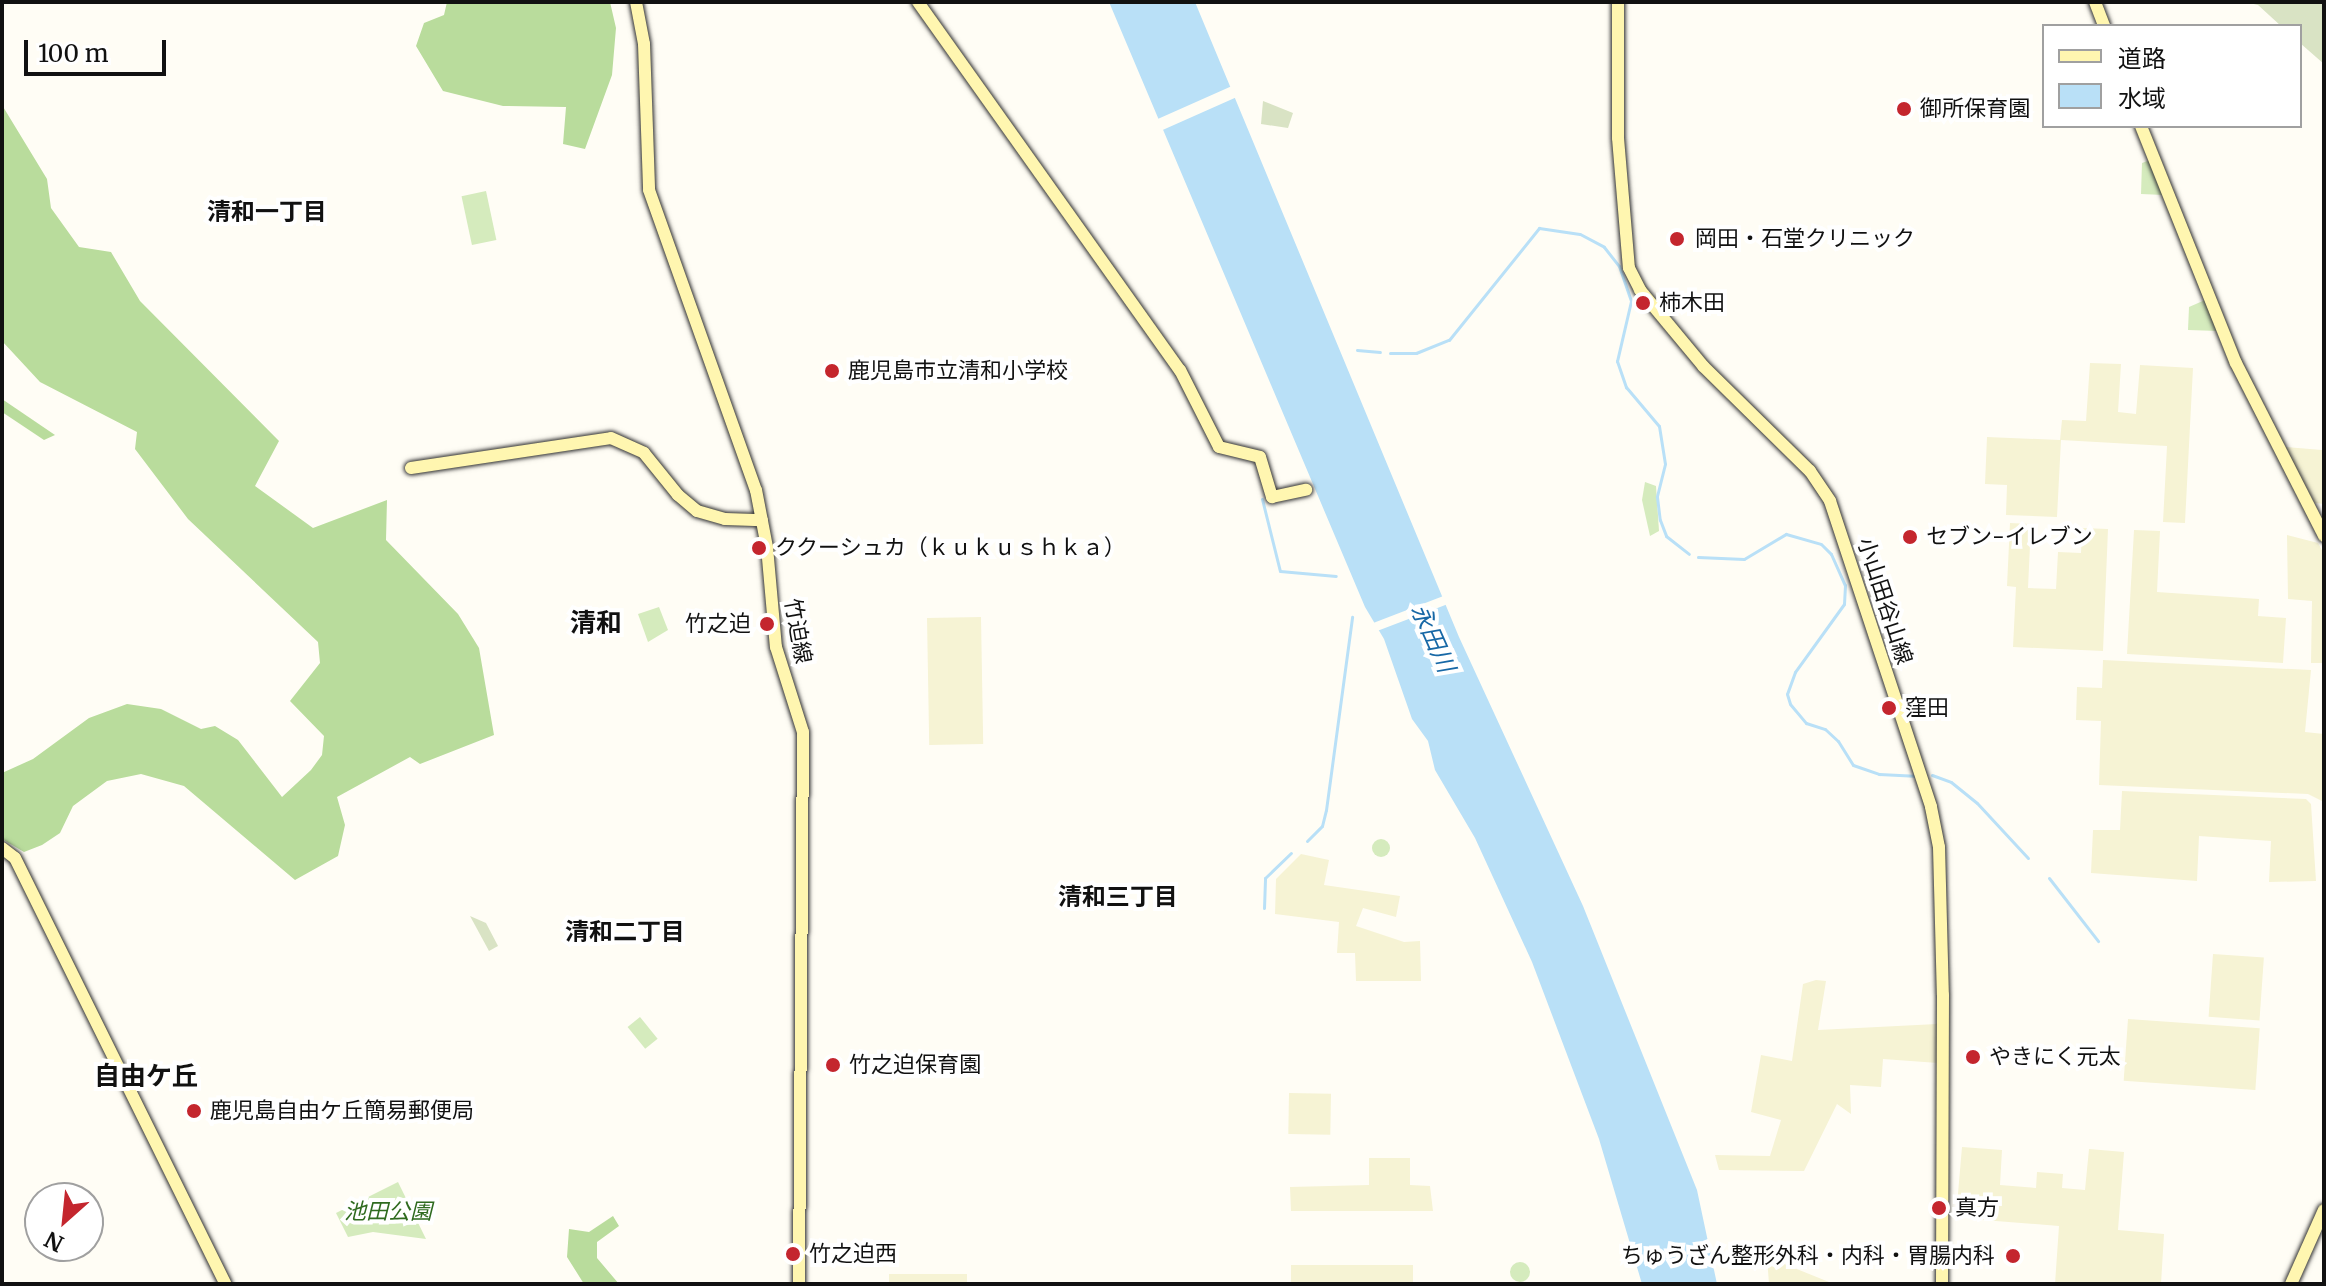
<!DOCTYPE html>
<html>
<head>
<meta charset="utf-8">
<style>
	body { margin:0 }
	#map { position:relative; width:2326px; height:1286px; overflow:hidden; background:#fffdf5; font-family:Merriweather,"Noto Sans JP",serif }
	div>[style] { position:absolute }
	[style*='--x'] { left:calc(var(--x)*1px); top:calc(var(--y)*1px); width:calc(var(--w)*1px); rotate:calc(var(--a)*1deg) }
	.farmland>* { inset:0; background:#f6f3d4; transform-origin:0 0 }
	.green>* { inset:0; background:#d5ebbd; transform-origin:0 0 }
	.round { border-radius:50% }
	.forest>* { inset:0; background:#b9dc9c }
	.cemetery>* { inset:0; background:#d9e3c4 }
	.water>* { inset:0; background:#b9e0f7 }
	.pier>* { inset:0; background:#fffdf5; transform-origin:0 0 }
	.stream>* { height:3px; margin:-1.5px; padding:0 1.5px; transform-origin:1.5px; border-radius:1.5px; background:#b9e0f7 }
	.roads { filter:drop-shadow(0 0 2px #333) drop-shadow(0 0 2px #333) }
	.secondary>* { height:12px; margin:-6px; padding:0 6px; transform-origin:6px; border-radius:6px; background:#fff6b0 }
	.dots>* { width:22px; height:22px; translate:-50% -50%; box-sizing:border-box; border:4px solid #fff; border-radius:50% }
	span { translate:-50% -50%; white-space:nowrap; text-align:center; line-height:1.15; -webkit-text-stroke:8px #fff; paint-order:stroke }
	.poi-label { font-size:22px; color:#111 }
	.left { translate:0 -50%; text-align:left }
	.right { translate:-100% -50%; text-align:right }
	.street-label { font-size:22px; color:#111 }
	.park-label { font-size:22px; color:#2f6b1f; font-style:italic }
	.neighbourhood-label { font-size:24px; color:#111; font-weight:700 }
	.water-label { font-size:24px; color:#1768a6; font-style:italic }
	.quarter-label { font-size:26px; color:#111; font-weight:700 }
	.frame { position:absolute; inset:0; border:4px solid #111; pointer-events:none }
	.legend { position:absolute; left:2042px; top:24px; width:260px; height:104px; box-sizing:border-box; background:#fff; border:2px solid #a0a0a0; margin:0; padding:10px 14px; list-style:none; font-size:24px; color:#111 }
	.legend li { display:flex; align-items:center; gap:16px; height:40px }
	.legend b { width:40px; border:2px solid #a0a0a0 }
	.north { position:absolute; left:24px; top:1182px; width:80px; height:80px; box-sizing:border-box; background:#fff; border:2px solid #a0a0a0; border-radius:50%; rotate:207deg; font-size:22px; font-weight:700; line-height:32px; text-align:center; color:#111 }
	.north::after { content:''; display:block; margin:auto; width:28px; height:36px; background:#c4262e; clip-path:polygon(50% 0,100% 100%,50% 72%,0 100%) }
	.scale { position:absolute; left:24px; top:40px; width:142px; height:36px; box-sizing:border-box; border:4px solid #111; border-top:0; padding-left:10px; font-size:24px; line-height:28px; white-space:nowrap; color:#111; -webkit-text-stroke:6px #fff; paint-order:stroke }
</style>
</head>
<body>
<div id="map">
	<div class="farmland">
		<div style="clip-path:polygon(2090px 363px,2121px 364px,2118px 412px,2136px 414px,2140px 365px,2193px 368px,2185px 523px,2163px 522px,2167px 446px,2061px 440px,2057px 517px,2006px 515px,2007px 485px,1985px 484px,1987px 437px,2060px 440px,2062px 420px,2086px 421px)"></div>
		<div style="clip-path:polygon(2324px 410px,2324px 504px,2315px 503px,2285px 447px,2322px 450px)"></div>
		<div style="clip-path:polygon(2010px 523px,2031px 524px,2028px 588px,2056px 589px,2058px 552px,2081px 553px,2082px 528px,2108px 529px,2103px 651px,2013px 647px,2016px 587px,2007px 586px)"></div>
		<div style="clip-path:polygon(2134px 530px,2160px 531px,2157px 592px,2259px 599px,2258px 616px,2286px 618px,2283px 663px,2127px 654px)"></div>
		<div style="clip-path:polygon(2287px 535px,2318px 543px,2324px 554px,2324px 663px,2311px 663px,2312px 601px,2288px 599px)"></div>
		<div style="left:981px;top:617px;width:127px;height:54px;rotate:89deg"></div>
		<div style="clip-path:polygon(2103px 660px,2311px 670px,2305px 732px,2324px 734px,2324px 802px,2308px 794px,2099px 785px,2101px 721px,2076px 720px,2077px 687px,2102px 688px)"></div>
		<div style="clip-path:polygon(2122px 791px,2306px 799px,2311px 804px,2316px 881px,2269px 882px,2271px 841px,2199px 836px,2197px 881px,2091px 873px,2093px 830px,2120px 830px)"></div>
		<div style="clip-path:polygon(1301px 854px,1329px 860px,1324px 885px,1400px 896px,1396px 917px,1363px 908px,1356px 926px,1404px 942px,1420px 941px,1421px 981px,1356px 981px,1355px 953px,1337px 953px,1339px 922px,1275px 914px,1276px 879px)"></div>
		<div style="left:2213px;top:954px;width:51px;height:63px;rotate:4deg"></div>
		<div style="clip-path:polygon(1816px 980px,1826px 981px,1818px 1030px,1937px 1024px,1938px 1063px,1883px 1059px,1881px 1087px,1850px 1085px,1851px 1114px,1837px 1104px,1804px 1171px,1719px 1170px,1715px 1155px,1770px 1156px,1781px 1120px,1751px 1112px,1761px 1055px,1792px 1061px,1803px 984px)"></div>
		<div style="left:2128px;top:1019px;width:132px;height:62px;rotate:4deg"></div>
		<div style="left:1289px;top:1093px;width:42px;height:41px;rotate:1deg"></div>
		<div style="clip-path:polygon(1962px 1147px,2002px 1150px,2000px 1185px,2036px 1188px,2037px 1172px,2063px 1174px,2062px 1188px,2085px 1190px,2089px 1149px,2124px 1152px,2118px 1230px,2164px 1234px,2161px 1284px,2055px 1284px,2059px 1226px,1983px 1220px,1984px 1207px,1957px 1205px)"></div>
		<div style="clip-path:polygon(1369px 1158px,1410px 1158px,1410px 1185px,1430px 1186px,1433px 1211px,1291px 1211px,1290px 1187px,1369px 1185px)"></div>
		<div style="clip-path:polygon(1767px 1257px,1834px 1284px,1769px 1284px)"></div>
		<div style="left:1413px;top:1265px;width:19px;height:122px;rotate:90deg"></div>
		<div style="left:889px;top:1274px;width:78px;height:10px"></div>
	</div>
	<div class="green">
		<div style="clip-path:polygon(2150px 160px,2164px 195px,2141px 194px,2142px 163px)"></div>
		<div style="left:486px;top:191px;width:50px;height:25px;rotate:78deg"></div>
		<div style="clip-path:polygon(2205px 300px,2218px 331px,2188px 330px,2189px 307px)"></div>
		<div style="clip-path:polygon(1645px 482px,1656px 486px,1659px 531px,1650px 536px,1642px 500px)"></div>
		<div style="clip-path:polygon(659px 607px,668px 630px,648px 642px,638px 614px)"></div>
		<div class="round" style="left:1372px;top:839px;width:18px;height:18px"></div>
		<div style="left:640px;top:1017px;width:28px;height:16px;rotate:51deg"></div>
		<div style="clip-path:polygon(398px 1182px,426px 1239px,373px 1232px,348px 1237px,336px 1213px)"></div>
		<div class="round" style="left:1510px;top:1262px;width:20px;height:20px"></div>
	</div>
	<div class="forest">
		<div style="clip-path:polygon(447px 2px,610px 2px,616px 28px,612px 75px,585px 149px,563px 144px,566px 107px,503px 106px,443px 91px,416px 46px,424px 23px,444px 15px)"></div>
		<div style="clip-path:polygon(2px 105px,47px 179px,51px 208px,79px 247px,111px 252px,140px 301px,279px 441px,255px 486px,313px 528px,387px 500px,386px 540px,458px 614px,479px 648px,494px 735px,420px 764px,410px 757px,337px 797px,345px 825px,338px 856px,295px 880px,184px 786px,141px 774px,107px 781px,73px 806px,60px 833px,42px 845px,24px 852px,2px 839px,2px 773px,33px 759px,89px 718px,127px 704px,161px 709px,201px 729px,215px 726px,238px 740px,282px 797px,311px 770px,322px 755px,324px 736px,290px 701px,320px 663px,318px 642px,188px 519px,135px 449px,137px 432px,40px 382px,2px 341px)"></div>
		<div style="clip-path:polygon(2px 399px,55px 435px,44px 440px,2px 412px)"></div>
		<div style="clip-path:polygon(613px 1216px,619px 1226px,597px 1242px,597px 1258px,619px 1284px,584px 1284px,567px 1257px,569px 1229px,589px 1232px)"></div>
	</div>
	<div class="cemetery">
		<div style="clip-path:polygon(2245px 2px,2324px 2px,2324px 64px,2300px 43px,2300px 26px,2281px 26px,2258px 5px)"></div>
		<div style="clip-path:polygon(1263px 101px,1293px 113px,1288px 128px,1261px 124px)"></div>
		<div style="clip-path:polygon(470px 916px,486px 923px,498px 946px,489px 951px)"></div>
	</div>
	<div class="water">
		<div style="clip-path:polygon(1109px 2px,1195px 2px,1459px 637px,1583px 906px,1697px 1190px,1717px 1284px,1642px 1284px,1599px 1139px,1532px 962px,1475px 838px,1435px 770px,1428px 741px,1412px 719px,1384px 639px,1365px 607px)"></div>
	</div>
	<div class="pier">
		<div style="left:1232px;top:86px;width:12px;height:85px;rotate:66deg"></div>
		<div style="left:1446px;top:595px;width:9px;height:80px;rotate:69deg"></div>
	</div>
	<div class="stream">
		<div style="--x:1357;--y:350;--w:23;--a:5"></div>
		<div style="--x:1390;--y:353;--w:26;--a:0"></div>
		<div style="--x:1416;--y:353;--w:35;--a:-22"></div>
		<div style="--x:1449;--y:340;--w:144;--a:-51.2"></div>
		<div style="--x:1539;--y:228;--w:41;--a:8.3"></div>
		<div style="--x:1580;--y:234;--w:27;--a:28"></div>
		<div style="--x:1604;--y:247;--w:24;--a:52"></div>
		<div style="--x:1619;--y:266;--w:37;--a:71"></div>
		<div style="--x:1631;--y:301;--w:62;--a:103.1"></div>
		<div style="--x:1617;--y:361;--w:28;--a:71"></div>
		<div style="--x:1626;--y:387;--w:51;--a:49.8"></div>
		<div style="--x:1659;--y:426;--w:38;--a:81"></div>
		<div style="--x:1665;--y:464;--w:34;--a:104"></div>
		<div style="--x:1657;--y:497;--w:23;--a:83"></div>
		<div style="--x:1660;--y:520;--w:17;--a:69"></div>
		<div style="--x:1666;--y:536;--w:29;--a:38"></div>
		<div style="--x:1262;--y:499;--w:74;--a:76"></div>
		<div style="--x:1280;--y:571;--w:56;--a:5.1"></div>
		<div style="--x:1698;--y:557;--w:46;--a:2.5"></div>
		<div style="--x:1744;--y:559;--w:49;--a:-30.8"></div>
		<div style="--x:1786;--y:534;--w:36;--a:16"></div>
		<div style="--x:1821;--y:544;--w:14;--a:45"></div>
		<div style="--x:1831;--y:554;--w:34;--a:66"></div>
		<div style="--x:1845;--y:585;--w:19;--a:93"></div>
		<div style="--x:1844;--y:604;--w:84;--a:125.8"></div>
		<div style="--x:1795;--y:672;--w:23;--a:110"></div>
		<div style="--x:1787;--y:694;--w:10;--a:73"></div>
		<div style="--x:1790;--y:704;--w:25;--a:50"></div>
		<div style="--x:1806;--y:723;--w:20;--a:18"></div>
		<div style="--x:1825;--y:729;--w:18;--a:43"></div>
		<div style="--x:1838;--y:741;--w:28;--a:58"></div>
		<div style="--x:1853;--y:765;--w:28;--a:19"></div>
		<div style="--x:1879;--y:774;--w:35;--a:3"></div>
		<div style="--x:1932;--y:775;--w:20;--a:20"></div>
		<div style="--x:1951;--y:782;--w:33;--a:39"></div>
		<div style="--x:1977;--y:803;--w:75;--a:47.2"></div>
		<div style="--x:1307;--y:841;--w:21;--a:-45"></div>
		<div style="--x:1322;--y:826;--w:16;--a:-76"></div>
		<div style="--x:1326;--y:810;--w:195;--a:-82.3"></div>
		<div style="--x:2049;--y:878;--w:80;--a:52.1"></div>
		<div style="--x:1264;--y:908;--w:30;--a:-88"></div>
		<div style="--x:1265;--y:878;--w:36;--a:-44"></div>
	</div>
	<div class="roads">
		<div class="secondary">
			<div style="--x:636;--y:2;--w:43;--a:79.2"></div>
			<div style="--x:644;--y:44;--w:146;--a:88"></div>
			<div style="--x:649;--y:190;--w:319;--a:70.4"></div>
			<div style="--x:756;--y:490;--w:58;--a:79.1"></div>
			<div style="--x:767;--y:547;--w:100;--a:84.9"></div>
			<div style="--x:776;--y:647;--w:89;--a:72.4"></div>
			<div style="--x:803;--y:732;--w:552;--a:90.42"></div>
			<div style="--x:918;--y:2;--w:452;--a:54.6"></div>
			<div style="--x:1180;--y:370;--w:86;--a:63.1"></div>
			<div style="--x:1219;--y:447;--w:42;--a:13.7"></div>
			<div style="--x:1260;--y:457;--w:42;--a:73.3"></div>
			<div style="--x:1272;--y:497;--w:35;--a:-12"></div>
			<div style="--x:1618;--y:2;--w:136;--a:90"></div>
			<div style="--x:1618;--y:138;--w:130;--a:85.2"></div>
			<div style="--x:1629;--y:268;--w:25;--a:63"></div>
			<div style="--x:1640;--y:290;--w:99;--a:50.3"></div>
			<div style="--x:1703;--y:366;--w:150;--a:44.5"></div>
			<div style="--x:1810;--y:471;--w:36;--a:56"></div>
			<div style="--x:1830;--y:501;--w:322;--a:71.7"></div>
			<div style="--x:1931;--y:807;--w:41;--a:78.7"></div>
			<div style="--x:1939;--y:847;--w:148;--a:88.5"></div>
			<div style="--x:1943;--y:995;--w:289;--a:90.2"></div>
			<div style="--x:2095;--y:2;--w:26;--a:69"></div>
			<div style="--x:2141;--y:126;--w:255;--a:68.2"></div>
			<div style="--x:2236;--y:363;--w:194;--a:63"></div>
			<div style="--x:411;--y:468;--w:202;--a:-8.5"></div>
			<div style="--x:611;--y:438;--w:36;--a:24"></div>
			<div style="--x:644;--y:453;--w:54;--a:51"></div>
			<div style="--x:678;--y:495;--w:25;--a:40"></div>
			<div style="--x:697;--y:511;--w:29;--a:16"></div>
			<div style="--x:725;--y:519;--w:37;--a:2"></div>
			<div style="--x:2;--y:848;--w:16;--a:38"></div>
			<div style="--x:15;--y:858;--w:475;--a:63.7"></div>
			<div style="--x:2291;--y:1284;--w:81;--a:-66"></div>
		</div>
	</div>
	<div class="dots">
		<div style="left:1904px;top:109px;background:#c4262e"></div>
		<div style="left:1677px;top:239px;background:#c4262e"></div>
		<div style="left:1643px;top:303px;background:#c4262e"></div>
		<div style="left:832px;top:371px;background:#c4262e"></div>
		<div style="left:1910px;top:537px;background:#c4262e"></div>
		<div style="left:759px;top:548px;background:#c4262e"></div>
		<div style="left:767px;top:624px;background:#c4262e"></div>
		<div style="left:1889px;top:708px;background:#c4262e"></div>
		<div style="left:1973px;top:1057px;background:#c4262e"></div>
		<div style="left:833px;top:1065px;background:#c4262e"></div>
		<div style="left:194px;top:1111px;background:#c4262e"></div>
		<div style="left:1939px;top:1208px;background:#c4262e"></div>
		<div style="left:793px;top:1254px;background:#c4262e"></div>
		<div style="left:2013px;top:1256px;background:#c4262e"></div>
	</div>
	<div class="poi-label">
		<span class="left" style="left:1920px;top:109px">御所保育園</span>
		<span class="left" style="left:1695px;top:239px">岡田・石堂クリニック</span>
		<span class="left" style="left:1659px;top:303px">柿木田</span>
		<span class="left" style="left:848px;top:371px">鹿児島市立清和小学校</span>
		<span class="left" style="left:1926px;top:537px">セブン-イレブン</span>
		<span class="left" style="left:775px;top:548px">ククーシュカ（ｋｕｋｕｓｈｋａ）</span>
		<span class="right" style="left:751px;top:624px">竹之迫</span>
		<span class="left" style="left:1905px;top:708px">窪田</span>
		<span class="left" style="left:1989px;top:1057px">やきにく元太</span>
		<span class="left" style="left:849px;top:1065px">竹之迫保育園</span>
		<span class="left" style="left:210px;top:1111px">鹿児島自由ケ丘簡易郵便局</span>
		<span class="left" style="left:1955px;top:1208px">真方</span>
		<span class="left" style="left:809px;top:1254px">竹之迫西</span>
		<span class="right" style="left:1995px;top:1256px">ちゅうざん整形外科・内科・胃腸内科</span>
	</div>
	<div class="street-label">
		<span style="left:1885px;top:601px;rotate:72deg">小山田谷山線</span>
		<span style="left:798px;top:631px;rotate:80deg">竹迫線</span>
	</div>
	<div class="park-label">
		<span style="left:388px;top:1212px">池田公園</span>
	</div>
	<div class="neighbourhood-label">
		<span style="left:267px;top:212px">清和一丁目</span>
		<span style="left:1118px;top:897px">清和三丁目</span>
		<span style="left:625px;top:932px">清和二丁目</span>
	</div>
	<div class="water-label">
		<span style="left:1433px;top:638px;rotate:66deg">永田川</span>
	</div>
	<div class="quarter-label">
		<span style="left:596px;top:623px">清和</span>
		<span style="left:146px;top:1076px">自由ケ丘</span>
	</div>
	<div class="frame"></div>
	<ul class="legend">
	<li><b style="height:10px;background:#fff6b0"></b>道路</li>
	<li><b style="height:22px;background:#b9e0f7"></b>水域</li>
	</ul>
	<div class="north">N</div>
	<div class="scale">100 m</div>
</div>
</body>
</html>
